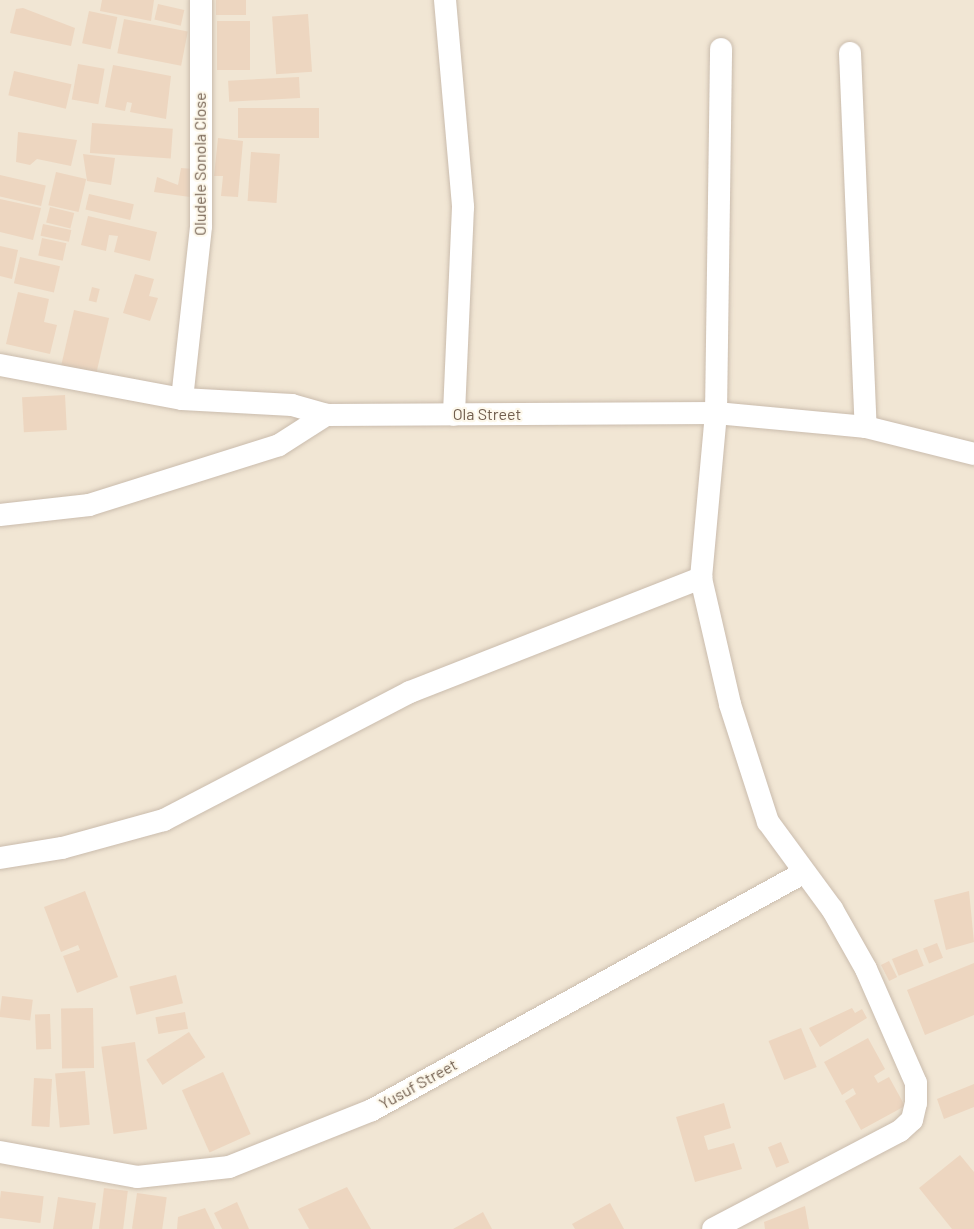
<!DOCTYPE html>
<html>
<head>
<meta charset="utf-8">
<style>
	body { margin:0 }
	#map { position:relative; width:974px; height:1229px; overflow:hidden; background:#faf4e5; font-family:Barlow,sans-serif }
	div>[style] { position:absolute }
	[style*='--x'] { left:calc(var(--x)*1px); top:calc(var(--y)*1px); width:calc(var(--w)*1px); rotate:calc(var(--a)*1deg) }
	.residential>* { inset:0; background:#f1e6d4; transform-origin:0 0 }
	.building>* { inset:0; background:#edd6c0; transform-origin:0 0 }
	.roads { filter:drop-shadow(0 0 2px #cabcad) drop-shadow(0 0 2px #cabcad) }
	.minor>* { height:22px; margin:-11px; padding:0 11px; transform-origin:11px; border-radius:11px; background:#fff }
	span { translate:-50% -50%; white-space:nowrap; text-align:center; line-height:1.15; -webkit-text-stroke:4.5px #fdf8eb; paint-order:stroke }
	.street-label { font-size:16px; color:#705d4d }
</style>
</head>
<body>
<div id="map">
	<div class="residential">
		<div style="left:0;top:0;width:974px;height:1229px"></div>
	</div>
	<div class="building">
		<div style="clip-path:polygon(102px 0,154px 0,151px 21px,100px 11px)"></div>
		<div style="left:216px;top:0;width:30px;height:15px"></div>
		<div style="left:158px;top:4px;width:27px;height:16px;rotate:13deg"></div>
		<div style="clip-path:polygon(23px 8px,75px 28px,71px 46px,10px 33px,16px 9px)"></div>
		<div style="left:89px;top:11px;width:29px;height:33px;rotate:12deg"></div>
		<div style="left:308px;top:14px;width:58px;height:36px;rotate:86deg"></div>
		<div style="left:124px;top:19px;width:65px;height:35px;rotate:11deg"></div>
		<div style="left:217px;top:21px;width:33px;height:49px"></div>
		<div style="left:78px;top:64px;width:27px;height:36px;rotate:10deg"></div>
		<div style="clip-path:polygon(113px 65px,171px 76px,166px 119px,130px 112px,132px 103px,127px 102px,125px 111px,105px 107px)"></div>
		<div style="left:14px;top:71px;width:59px;height:25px;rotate:13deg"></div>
		<div style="left:299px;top:77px;width:21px;height:71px;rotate:87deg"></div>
		<div style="left:319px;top:108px;width:30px;height:81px;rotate:90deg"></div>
		<div style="left:92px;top:123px;width:81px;height:30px;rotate:4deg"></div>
		<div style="clip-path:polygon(18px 132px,77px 140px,71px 166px,37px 159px,30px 165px,16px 162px)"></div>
		<div style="clip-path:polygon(218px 138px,243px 141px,238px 197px,221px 196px,223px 176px,214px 176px)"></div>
		<div style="left:251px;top:152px;width:29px;height:49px;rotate:4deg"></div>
		<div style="clip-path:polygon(83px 154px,115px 158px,111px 185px,87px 181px)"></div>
		<div style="clip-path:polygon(181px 168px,194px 169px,190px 197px,154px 192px,157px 177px,178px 185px)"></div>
		<div style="left:56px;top:172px;width:31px;height:34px;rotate:13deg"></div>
		<div style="left:0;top:175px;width:47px;height:21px;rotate:13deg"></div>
		<div style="left:89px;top:194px;width:46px;height:16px;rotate:13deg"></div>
		<div style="clip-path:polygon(0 199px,41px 208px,33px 240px,0 232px)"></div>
		<div style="left:50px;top:207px;width:25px;height:16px;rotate:14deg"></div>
		<div style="clip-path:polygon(88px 216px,157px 232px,150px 261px,114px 252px,118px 236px,109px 235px,106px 251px,81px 245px)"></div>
		<div style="left:43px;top:224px;width:29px;height:12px;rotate:12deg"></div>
		<div style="left:42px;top:238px;width:25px;height:18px;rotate:12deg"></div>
		<div style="clip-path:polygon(0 246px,18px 250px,12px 279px,0 276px)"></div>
		<div style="left:20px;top:257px;width:41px;height:27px;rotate:13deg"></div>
		<div style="clip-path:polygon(135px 274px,154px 279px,149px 296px,158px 298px,150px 321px,123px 313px)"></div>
		<div style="left:92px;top:287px;width:8px;height:14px;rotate:14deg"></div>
		<div style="clip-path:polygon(18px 292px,49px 299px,44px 322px,57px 325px,50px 354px,6px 344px)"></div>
		<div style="left:74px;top:310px;width:36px;height:59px;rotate:13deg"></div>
		<div style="left:65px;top:395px;width:35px;height:43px;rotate:87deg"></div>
		<div style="clip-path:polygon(85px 891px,118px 977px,77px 993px,63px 956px,80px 950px,78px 945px,61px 952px,44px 907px)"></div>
		<div style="clip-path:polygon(969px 891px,974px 942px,946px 950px,934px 900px)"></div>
		<div style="left:937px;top:943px;width:16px;height:15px;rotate:68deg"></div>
		<div style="left:917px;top:949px;width:18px;height:27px;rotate:68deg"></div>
		<div style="left:889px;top:961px;width:18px;height:9px;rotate:63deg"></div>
		<div style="clip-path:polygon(974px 963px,974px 1015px,925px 1035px,907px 990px)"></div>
		<div style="left:176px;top:975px;width:29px;height:48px;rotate:76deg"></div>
		<div style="left:2px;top:996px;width:31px;height:21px;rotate:7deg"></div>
		<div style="left:93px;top:1008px;width:60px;height:32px;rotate:89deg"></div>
		<div style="clip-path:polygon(852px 1008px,855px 1013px,862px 1009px,867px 1018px,820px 1047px,809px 1028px)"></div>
		<div style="left:185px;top:1012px;width:17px;height:30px;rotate:80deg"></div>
		<div style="left:50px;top:1014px;width:35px;height:15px;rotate:88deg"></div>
		<div style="left:801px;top:1028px;width:42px;height:35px;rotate:68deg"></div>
		<div style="left:189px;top:1032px;width:30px;height:51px;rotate:57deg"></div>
		<div style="clip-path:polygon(868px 1038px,885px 1069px,874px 1076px,878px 1083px,889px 1077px,905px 1106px,861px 1130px,845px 1101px,856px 1094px,853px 1088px,842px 1095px,824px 1062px)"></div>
		<div style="left:135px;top:1042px;width:88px;height:34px;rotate:82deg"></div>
		<div style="left:85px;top:1071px;width:54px;height:30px;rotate:85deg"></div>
		<div style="left:223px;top:1072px;width:68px;height:45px;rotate:66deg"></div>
		<div style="left:34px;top:1078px;width:18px;height:48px;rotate:3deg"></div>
		<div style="clip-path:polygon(974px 1084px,974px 1107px,944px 1119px,937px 1099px)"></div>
		<div style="clip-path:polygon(724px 1103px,731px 1128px,704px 1136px,708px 1150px,734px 1143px,742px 1169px,695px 1182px,676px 1117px)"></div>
		<div style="left:781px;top:1142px;width:22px;height:14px;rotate:68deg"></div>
		<div style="clip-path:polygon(960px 1155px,974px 1172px,974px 1229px,952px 1229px,919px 1188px)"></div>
		<div style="clip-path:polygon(347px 1187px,371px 1229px,309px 1229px,298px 1209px)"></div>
		<div style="left:104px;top:1188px;width:24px;height:41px;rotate:7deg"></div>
		<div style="left:1px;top:1191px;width:43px;height:27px;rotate:7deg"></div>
		<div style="left:137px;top:1193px;width:30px;height:36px;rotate:8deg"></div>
		<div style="clip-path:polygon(58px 1197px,96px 1203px,92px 1229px,53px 1229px)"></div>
		<div style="clip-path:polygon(237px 1202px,249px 1229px,222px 1229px,214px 1213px)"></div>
		<div style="clip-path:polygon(610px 1203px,624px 1229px,575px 1229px,572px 1224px)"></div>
		<div style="clip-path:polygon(805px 1206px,809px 1229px,765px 1229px,764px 1222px)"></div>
		<div style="clip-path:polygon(205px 1208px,215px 1229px,177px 1229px,178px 1217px)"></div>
		<div style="clip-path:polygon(483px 1212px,492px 1229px,453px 1229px)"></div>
	</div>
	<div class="roads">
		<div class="minor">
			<div style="--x:445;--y:0;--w:208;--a:85"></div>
			<div style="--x:463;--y:207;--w:208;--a:92.5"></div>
			<div style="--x:850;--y:53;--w:374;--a:87.6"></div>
			<div style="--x:0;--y:365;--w:185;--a:10.6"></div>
			<div style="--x:182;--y:399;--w:110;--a:3.1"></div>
			<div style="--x:292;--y:405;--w:35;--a:16"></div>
			<div style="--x:326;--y:415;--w:390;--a:-0.3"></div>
			<div style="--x:716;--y:413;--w:151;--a:5.3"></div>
			<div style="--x:866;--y:427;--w:111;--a:14"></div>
			<div style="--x:182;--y:399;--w:174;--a:-83.7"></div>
			<div style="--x:201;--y:226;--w:226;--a:-90"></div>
			<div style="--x:0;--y:515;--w:90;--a:-6.4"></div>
			<div style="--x:89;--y:505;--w:199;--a:-17.5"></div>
			<div style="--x:279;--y:445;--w:56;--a:-32.6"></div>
			<div style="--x:0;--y:858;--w:63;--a:-9.2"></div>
			<div style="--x:62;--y:848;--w:106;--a:-15.4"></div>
			<div style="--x:164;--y:820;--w:277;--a:-27.5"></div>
			<div style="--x:410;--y:692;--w:313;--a:-21.4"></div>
			<div style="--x:0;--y:1152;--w:139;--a:10.3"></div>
			<div style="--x:137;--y:1177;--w:93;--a:-6.2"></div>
			<div style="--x:229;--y:1167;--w:154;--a:-21.7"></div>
			<div style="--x:372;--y:1110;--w:492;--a:-28.8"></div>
			<div style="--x:713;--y:1229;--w:211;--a:-27.7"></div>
			<div style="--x:900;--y:1131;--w:16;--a:-43"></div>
			<div style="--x:912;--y:1120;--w:17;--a:-77"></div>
			<div style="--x:916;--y:1103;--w:20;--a:-90"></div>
			<div style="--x:916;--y:1083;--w:124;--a:-113.7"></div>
			<div style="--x:866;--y:969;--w:69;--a:-119.5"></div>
			<div style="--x:832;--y:909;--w:108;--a:-126.3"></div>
			<div style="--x:768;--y:822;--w:124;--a:-107.9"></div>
			<div style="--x:730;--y:704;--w:129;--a:-103"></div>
			<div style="--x:701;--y:578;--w:166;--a:-84.8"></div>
			<div style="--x:716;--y:413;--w:364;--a:-89.2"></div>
		</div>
	</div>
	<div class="street-label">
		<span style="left:200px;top:164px;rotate:-90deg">Oludele Sonola Close</span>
		<span style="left:487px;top:414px">Ola Street</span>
		<span style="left:418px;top:1084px;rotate:-29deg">Yusuf Street</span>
	</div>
</div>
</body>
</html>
